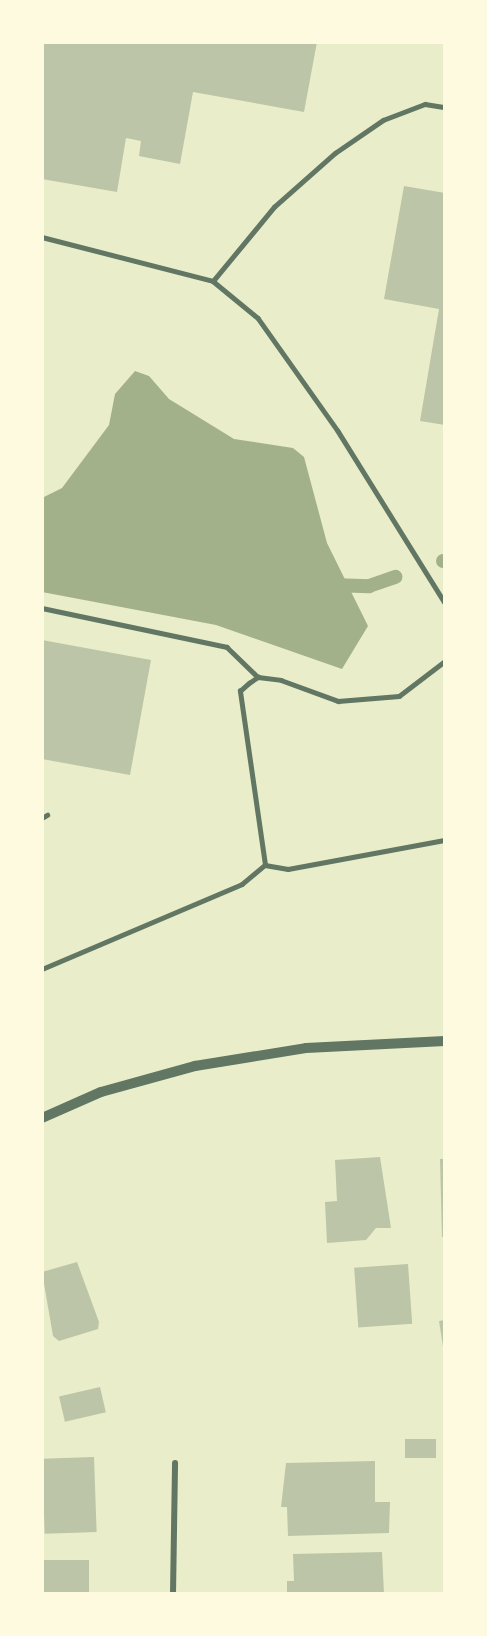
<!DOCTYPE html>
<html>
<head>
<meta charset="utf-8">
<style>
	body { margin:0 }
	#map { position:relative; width:487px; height:1636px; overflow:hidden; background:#e9edc9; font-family:"Exo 2",sans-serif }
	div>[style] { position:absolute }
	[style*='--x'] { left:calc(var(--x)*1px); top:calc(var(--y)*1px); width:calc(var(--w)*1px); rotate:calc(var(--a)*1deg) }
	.water>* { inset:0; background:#a3b18a }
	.stream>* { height:14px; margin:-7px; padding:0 7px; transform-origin:7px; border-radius:7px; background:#a3b18a }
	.building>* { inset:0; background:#bcc5a7; transform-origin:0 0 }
	.service>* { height:4.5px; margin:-2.25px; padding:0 2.25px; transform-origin:2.25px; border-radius:2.25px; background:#617663 }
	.minor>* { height:6px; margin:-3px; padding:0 3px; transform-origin:3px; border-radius:3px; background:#617663 }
	.tertiary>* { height:10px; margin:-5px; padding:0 5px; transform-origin:5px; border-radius:5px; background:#617663 }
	span { translate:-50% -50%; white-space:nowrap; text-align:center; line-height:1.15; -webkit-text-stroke:4.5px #fefae0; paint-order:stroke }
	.frame { position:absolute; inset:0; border:44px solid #fefae0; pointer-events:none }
</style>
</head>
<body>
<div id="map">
	<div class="water">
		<div style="clip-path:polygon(135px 371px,149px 376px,169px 399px,234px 439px,293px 448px,304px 457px,327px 543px,368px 626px,342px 669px,216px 625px,42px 592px,42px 498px,62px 488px,109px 425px,115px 394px)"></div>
	</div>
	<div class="stream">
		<div style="--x:443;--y:561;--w:2;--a:0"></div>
		<div style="--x:331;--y:585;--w:38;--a:2"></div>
		<div style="--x:369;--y:586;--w:28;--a:-19"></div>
	</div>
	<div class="building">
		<div style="clip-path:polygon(42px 42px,317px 42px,304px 112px,193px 92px,180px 164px,139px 156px,141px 141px,126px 138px,117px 192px,42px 179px)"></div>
		<div style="clip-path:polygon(404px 186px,445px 193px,445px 425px,420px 421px,439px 309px,384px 299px)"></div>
		<div style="clip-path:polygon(42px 640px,151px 660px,130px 775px,42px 759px)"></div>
		<div style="clip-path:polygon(380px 1157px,391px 1228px,376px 1228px,366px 1240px,327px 1243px,325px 1202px,337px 1201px,335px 1160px)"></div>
		<div style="clip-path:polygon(440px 1159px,445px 1159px,445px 1237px,442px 1237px)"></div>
		<div style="clip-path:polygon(77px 1262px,99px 1322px,98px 1329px,59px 1341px,53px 1336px,42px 1272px)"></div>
		<div style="left:408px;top:1264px;width:60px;height:54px;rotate:86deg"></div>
		<div style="clip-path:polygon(445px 1320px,445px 1353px,444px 1353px,439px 1321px)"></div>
		<div style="left:100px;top:1387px;width:26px;height:42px;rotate:77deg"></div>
		<div style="left:405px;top:1439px;width:31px;height:19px"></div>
		<div style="left:94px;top:1457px;width:75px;height:52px;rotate:88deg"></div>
		<div style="clip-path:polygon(375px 1461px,375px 1502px,390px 1502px,389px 1533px,288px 1536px,287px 1507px,281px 1507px,286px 1463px)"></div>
		<div style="clip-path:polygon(382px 1552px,384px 1594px,287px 1594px,287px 1581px,294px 1581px,293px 1554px)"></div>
		<div style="left:42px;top:1560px;width:47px;height:34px"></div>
	</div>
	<div class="service">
		<div style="--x:42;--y:237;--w:177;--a:14.4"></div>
		<div style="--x:213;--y:281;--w:58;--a:39.4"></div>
		<div style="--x:258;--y:318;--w:138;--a:54.7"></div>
		<div style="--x:338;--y:431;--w:203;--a:58.1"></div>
		<div style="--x:213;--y:281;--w:96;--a:-50.5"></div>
		<div style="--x:274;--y:207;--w:81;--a:-41.5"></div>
		<div style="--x:335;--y:153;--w:58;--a:-34.5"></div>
		<div style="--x:383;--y:120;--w:45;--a:-20.9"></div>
		<div style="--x:425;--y:104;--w:20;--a:9"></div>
		<div style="--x:42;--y:608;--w:189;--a:11.9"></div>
		<div style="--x:227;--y:647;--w:43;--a:44.1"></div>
		<div style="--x:42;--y:818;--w:6;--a:-31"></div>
		<div style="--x:265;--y:865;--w:23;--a:10"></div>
		<div style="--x:288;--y:869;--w:160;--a:-10.5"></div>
		<div style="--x:42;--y:969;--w:217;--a:-23"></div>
		<div style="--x:242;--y:884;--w:30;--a:-40"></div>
		<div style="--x:265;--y:865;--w:176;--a:-98.2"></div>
		<div style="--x:240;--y:691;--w:12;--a:-42"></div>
		<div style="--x:249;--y:683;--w:11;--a:-34"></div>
		<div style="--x:258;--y:677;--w:23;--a:7"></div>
		<div style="--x:281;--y:680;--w:61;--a:20.2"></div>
		<div style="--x:338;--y:701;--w:61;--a:-4.7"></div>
		<div style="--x:399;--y:696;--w:58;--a:-37.3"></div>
	</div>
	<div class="minor">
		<div style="--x:173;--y:1594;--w:131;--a:-89.1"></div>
	</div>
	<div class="tertiary">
		<div style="--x:42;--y:1118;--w:64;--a:-23.8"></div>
		<div style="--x:101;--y:1092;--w:98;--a:-15.5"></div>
		<div style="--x:195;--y:1066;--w:112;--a:-9.2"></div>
		<div style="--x:306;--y:1048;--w:139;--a:-2.9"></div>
	</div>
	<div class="frame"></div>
</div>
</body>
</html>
